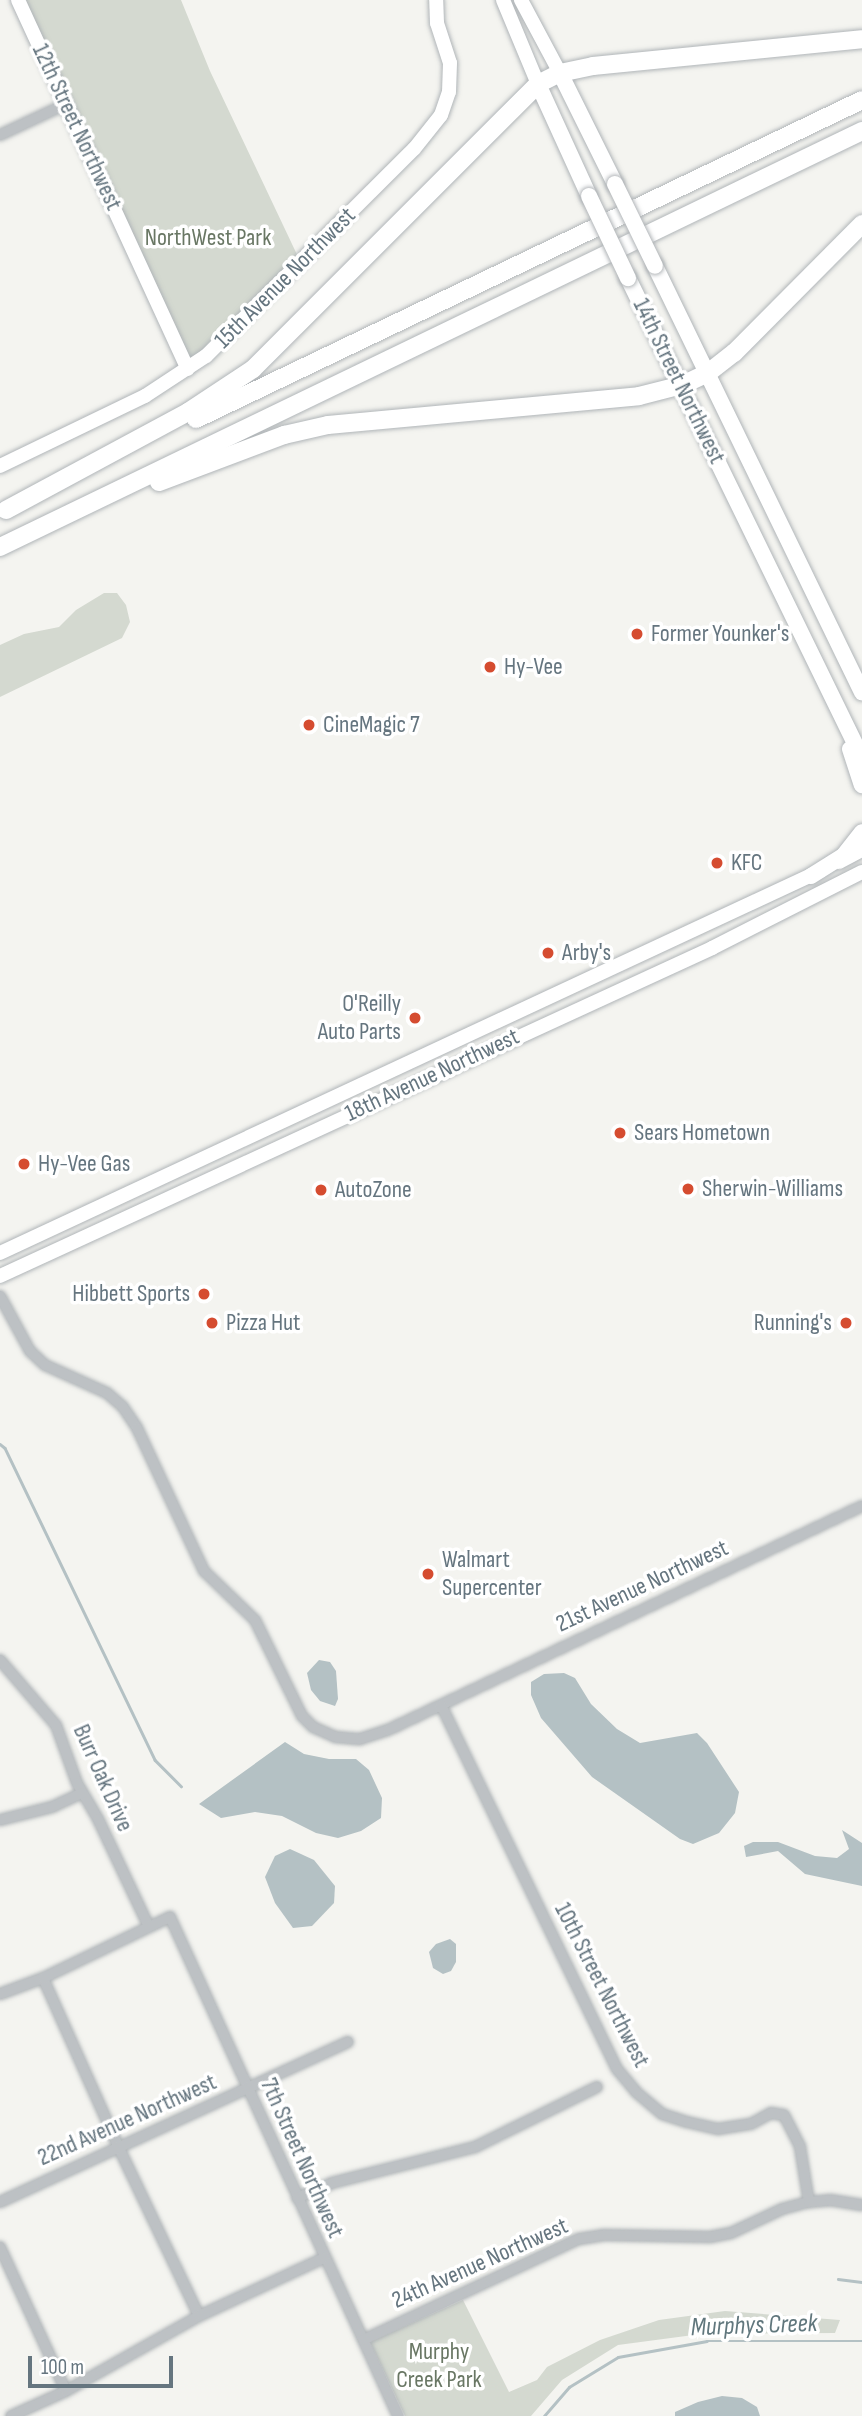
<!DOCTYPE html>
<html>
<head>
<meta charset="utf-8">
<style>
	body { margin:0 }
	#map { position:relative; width:862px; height:2416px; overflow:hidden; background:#f4f4f0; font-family:"Sofia Sans Condensed",sans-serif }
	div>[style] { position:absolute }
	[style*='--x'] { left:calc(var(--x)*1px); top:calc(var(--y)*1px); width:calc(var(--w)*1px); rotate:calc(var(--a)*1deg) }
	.green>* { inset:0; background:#d4d9d0 }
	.water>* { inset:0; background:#b4c1c4 }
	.stream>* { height:2.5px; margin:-1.25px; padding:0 1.25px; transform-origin:1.25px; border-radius:1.25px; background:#b4c1c4 }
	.roads { filter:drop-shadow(0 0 2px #b0b5b8) drop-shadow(0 0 2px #b0b5b8) }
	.street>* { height:10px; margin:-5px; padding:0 5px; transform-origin:5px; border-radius:5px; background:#bdc1c4 }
	.secondary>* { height:14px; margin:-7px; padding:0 7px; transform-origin:7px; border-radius:7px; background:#fff }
	.primary>* { height:16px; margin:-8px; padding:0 8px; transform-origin:8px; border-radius:8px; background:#fff }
	.highway>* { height:18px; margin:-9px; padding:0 9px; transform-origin:9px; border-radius:9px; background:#fff }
	.bridges { filter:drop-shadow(0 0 2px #b1b5b8) drop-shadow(0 0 2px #b1b5b8) }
	.primary-bridge>* { height:16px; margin:-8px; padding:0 8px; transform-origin:8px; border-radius:8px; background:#fff }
	.dots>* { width:19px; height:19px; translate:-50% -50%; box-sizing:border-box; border:4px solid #fff; border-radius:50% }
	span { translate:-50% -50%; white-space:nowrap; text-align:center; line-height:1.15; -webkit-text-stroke:7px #fff; paint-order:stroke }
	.street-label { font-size:24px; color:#65757f }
	.park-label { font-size:24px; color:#697764 }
	.poi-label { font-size:24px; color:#65757f }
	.left { translate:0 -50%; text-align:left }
	.right { translate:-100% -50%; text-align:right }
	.water-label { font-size:26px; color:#61777d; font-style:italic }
	.scale { position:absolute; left:28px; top:2356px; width:145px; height:32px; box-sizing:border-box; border:4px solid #65757f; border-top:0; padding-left:9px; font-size:21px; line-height:24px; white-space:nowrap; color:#65757f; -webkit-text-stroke:5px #fff; paint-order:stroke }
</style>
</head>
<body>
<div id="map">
	<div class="green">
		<div style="clip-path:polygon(26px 0,181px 0,210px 71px,301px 263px,188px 369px,77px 129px)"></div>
		<div style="clip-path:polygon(104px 593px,117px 593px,126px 605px,130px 622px,122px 638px,0 697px,0 645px,24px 634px,59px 627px,76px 610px)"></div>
		<div style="clip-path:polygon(463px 2300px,509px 2392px,537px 2380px,547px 2367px,600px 2340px,659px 2320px,725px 2311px,840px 2320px,835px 2333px,701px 2334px,618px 2345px,562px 2380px,531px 2416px,405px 2416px,370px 2342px)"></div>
	</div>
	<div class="water">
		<div style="clip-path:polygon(319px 1660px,330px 1662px,336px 1671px,338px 1699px,335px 1706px,320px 1701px,311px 1690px,307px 1673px)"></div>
		<div style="clip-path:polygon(564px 1673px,575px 1678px,591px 1704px,617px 1729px,640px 1743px,697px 1733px,707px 1743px,739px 1792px,735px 1813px,719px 1833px,693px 1844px,680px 1839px,592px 1777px,541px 1718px,531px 1695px,531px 1682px,544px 1674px)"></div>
		<div style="clip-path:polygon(285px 1742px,304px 1754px,329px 1759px,356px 1759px,369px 1770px,382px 1798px,381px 1818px,361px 1831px,338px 1838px,316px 1833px,282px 1816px,255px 1812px,221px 1818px,199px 1804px)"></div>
		<div style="clip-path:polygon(842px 1830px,862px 1843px,862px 1886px,805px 1874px,778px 1851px,746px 1857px,744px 1846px,753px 1842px,778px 1842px,815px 1856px,837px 1858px,849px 1849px)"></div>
		<div style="clip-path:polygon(290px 1849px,314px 1860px,335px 1886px,334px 1903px,312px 1926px,293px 1928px,275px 1903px,265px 1877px,275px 1856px)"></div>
		<div style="clip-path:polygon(450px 1939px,456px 1944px,456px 1962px,451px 1971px,443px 1974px,433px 1968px,429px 1952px,436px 1944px)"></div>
		<div style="clip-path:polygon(722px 2396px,742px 2398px,757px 2407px,760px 2416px,675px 2416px,675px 2412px,698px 2402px)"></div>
	</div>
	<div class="stream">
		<div style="--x:0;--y:1444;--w:6;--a:39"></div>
		<div style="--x:5;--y:1448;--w:346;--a:64.3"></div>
		<div style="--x:155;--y:1760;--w:37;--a:45"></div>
		<div style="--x:838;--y:2279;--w:24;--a:7"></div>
		<div style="--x:544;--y:2416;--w:38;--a:-49"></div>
		<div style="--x:569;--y:2387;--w:57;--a:-31.5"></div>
		<div style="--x:618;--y:2357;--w:90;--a:-10.2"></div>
		<div style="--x:707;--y:2341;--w:155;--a:0"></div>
	</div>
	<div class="roads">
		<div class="street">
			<div style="--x:0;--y:135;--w:73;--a:-25.2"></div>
			<div style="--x:0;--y:1296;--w:63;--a:61.4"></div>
			<div style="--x:30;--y:1351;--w:21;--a:43"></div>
			<div style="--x:45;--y:1365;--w:68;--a:24.3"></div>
			<div style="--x:107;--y:1393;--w:21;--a:41"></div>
			<div style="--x:123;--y:1407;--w:25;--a:56"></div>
			<div style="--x:137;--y:1428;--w:158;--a:64.9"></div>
			<div style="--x:204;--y:1571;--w:71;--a:43.9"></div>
			<div style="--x:255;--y:1620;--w:107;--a:63.9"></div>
			<div style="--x:302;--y:1716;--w:16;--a:45"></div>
			<div style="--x:313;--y:1727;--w:24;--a:24"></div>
			<div style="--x:335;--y:1737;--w:25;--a:5"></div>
			<div style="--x:360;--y:1739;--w:29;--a:-18"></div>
			<div style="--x:388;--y:1730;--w:524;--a:-25.29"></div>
			<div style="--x:0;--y:1660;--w:86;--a:49.3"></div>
			<div style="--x:56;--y:1725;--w:62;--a:70.1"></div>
			<div style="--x:77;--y:1783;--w:42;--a:59.7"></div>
			<div style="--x:98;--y:1819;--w:119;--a:64.7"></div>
			<div style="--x:441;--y:1705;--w:404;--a:64.2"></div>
			<div style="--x:617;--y:2069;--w:30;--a:50"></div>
			<div style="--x:636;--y:2092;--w:34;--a:40"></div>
			<div style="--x:662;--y:2114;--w:26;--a:18"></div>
			<div style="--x:687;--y:2122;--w:32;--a:13"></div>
			<div style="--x:718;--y:2129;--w:33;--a:-9"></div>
			<div style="--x:751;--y:2124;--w:23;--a:-29"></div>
			<div style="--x:771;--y:2113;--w:13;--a:9"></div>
			<div style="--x:784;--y:2115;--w:36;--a:63"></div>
			<div style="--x:800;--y:2147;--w:56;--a:80.7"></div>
			<div style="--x:0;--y:1820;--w:54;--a:-14"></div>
			<div style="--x:52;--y:1807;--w:33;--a:-25"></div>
			<div style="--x:43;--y:1978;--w:184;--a:65.9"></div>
			<div style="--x:118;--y:2146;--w:188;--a:64.5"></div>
			<div style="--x:0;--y:1994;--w:46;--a:-20.4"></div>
			<div style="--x:43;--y:1978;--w:141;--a:-25.7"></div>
			<div style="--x:170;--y:1917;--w:549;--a:65.44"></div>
			<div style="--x:297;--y:2198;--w:38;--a:-23"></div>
			<div style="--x:332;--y:2183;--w:147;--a:-14.1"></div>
			<div style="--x:475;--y:2147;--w:136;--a:-26.2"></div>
			<div style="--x:0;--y:2202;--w:383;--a:-24.7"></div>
			<div style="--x:0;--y:2247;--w:158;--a:65.4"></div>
			<div style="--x:363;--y:2340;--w:238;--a:-25.1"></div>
			<div style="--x:579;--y:2239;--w:24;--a:-9"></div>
			<div style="--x:603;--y:2235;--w:107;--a:1.1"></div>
			<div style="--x:710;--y:2237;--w:21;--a:-11"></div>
			<div style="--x:731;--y:2233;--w:56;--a:-25.2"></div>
			<div style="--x:782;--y:2209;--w:28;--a:-15"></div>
			<div style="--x:809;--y:2202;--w:21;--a:-5"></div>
			<div style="--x:830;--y:2200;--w:32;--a:9"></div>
			<div style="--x:11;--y:2416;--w:60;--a:-24.4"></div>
			<div style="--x:66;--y:2391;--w:153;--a:-29.4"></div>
			<div style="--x:199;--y:2316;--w:138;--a:-24.9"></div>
		</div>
		<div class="secondary">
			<div style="--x:18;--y:0;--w:406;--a:65.3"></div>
			<div style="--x:503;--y:0;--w:91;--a:67.4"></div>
			<div style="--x:521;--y:0;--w:83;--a:61.9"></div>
			<div style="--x:0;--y:466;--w:161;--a:-25.8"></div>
			<div style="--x:145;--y:396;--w:73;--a:-33.3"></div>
			<div style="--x:206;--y:356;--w:293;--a:-44.9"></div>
			<div style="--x:414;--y:149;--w:43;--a:-51.5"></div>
			<div style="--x:441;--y:115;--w:24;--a:-71"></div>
			<div style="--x:449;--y:92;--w:29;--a:-88"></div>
			<div style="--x:450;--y:63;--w:42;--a:-108"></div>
			<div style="--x:437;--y:23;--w:23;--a:-92"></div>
			<div style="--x:839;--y:862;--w:26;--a:-28"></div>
			<div style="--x:0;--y:1253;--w:905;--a:-24.98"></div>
			<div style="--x:0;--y:1276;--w:784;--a:-24.73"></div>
			<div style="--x:712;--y:948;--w:168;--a:-26.9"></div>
		</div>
		<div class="primary">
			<div style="--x:560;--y:73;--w:124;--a:63.6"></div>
			<div style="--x:538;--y:84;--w:123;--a:65.5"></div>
			<div style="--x:655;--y:266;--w:474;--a:64.1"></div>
			<div style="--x:628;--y:278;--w:534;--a:64.01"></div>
			<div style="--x:850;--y:749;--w:38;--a:72"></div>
			<div style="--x:811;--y:876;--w:39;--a:-32"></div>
			<div style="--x:844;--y:855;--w:29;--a:-52"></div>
		</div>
		<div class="highway">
			<div style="--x:196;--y:419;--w:738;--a:-25.59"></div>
			<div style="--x:159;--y:482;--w:134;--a:-20.6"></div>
			<div style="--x:284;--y:435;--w:45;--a:-12.8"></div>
			<div style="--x:328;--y:425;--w:312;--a:-5.3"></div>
			<div style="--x:639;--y:396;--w:44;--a:-14.3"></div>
			<div style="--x:682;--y:385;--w:29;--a:-25"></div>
			<div style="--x:708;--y:373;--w:33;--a:-38"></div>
			<div style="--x:734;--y:353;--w:182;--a:-45.2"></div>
			<div style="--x:6;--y:510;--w:207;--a:-28.3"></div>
			<div style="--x:188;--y:412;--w:78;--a:-33.5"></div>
			<div style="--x:253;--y:369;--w:403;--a:-45"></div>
			<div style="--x:538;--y:84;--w:25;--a:-27"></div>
			<div style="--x:560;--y:73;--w:34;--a:-12"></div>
			<div style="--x:593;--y:66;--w:270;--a:-5.7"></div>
			<div style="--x:0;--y:547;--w:957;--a:-25.76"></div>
		</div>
	</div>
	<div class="bridges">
		<div class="primary-bridge">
			<div style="--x:615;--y:184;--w:91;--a:64"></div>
			<div style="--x:589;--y:196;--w:91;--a:64.6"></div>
		</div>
	</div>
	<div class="dots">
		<div style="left:637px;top:634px;background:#d54c30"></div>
		<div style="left:490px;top:667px;background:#d54c30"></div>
		<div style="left:309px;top:725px;background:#d54c30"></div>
		<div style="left:717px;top:863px;background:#d54c30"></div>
		<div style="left:548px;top:953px;background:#d54c30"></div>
		<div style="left:415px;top:1018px;background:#d54c30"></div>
		<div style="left:620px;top:1133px;background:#d54c30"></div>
		<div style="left:24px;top:1164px;background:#d54c30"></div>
		<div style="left:688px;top:1189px;background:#d54c30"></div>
		<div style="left:321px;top:1190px;background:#d54c30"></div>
		<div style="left:204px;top:1294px;background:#d54c30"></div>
		<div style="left:212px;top:1323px;background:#d54c30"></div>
		<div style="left:846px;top:1323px;background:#d54c30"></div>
		<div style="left:428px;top:1574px;background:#d54c30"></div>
	</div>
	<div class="street-label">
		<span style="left:77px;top:127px;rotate:65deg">12th Street Northwest</span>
		<span style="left:285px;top:278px;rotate:-45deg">15th Avenue Northwest</span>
		<span style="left:679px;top:381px;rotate:64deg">14th Street Northwest</span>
		<span style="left:432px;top:1075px;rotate:-25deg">18th Avenue Northwest</span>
		<span style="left:642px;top:1586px;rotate:-25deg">21st Avenue Northwest</span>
		<span style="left:103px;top:1778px;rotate:66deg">Burr Oak Drive</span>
		<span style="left:602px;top:1985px;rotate:63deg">10th Street Northwest</span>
		<span style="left:127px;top:2120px;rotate:-24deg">22nd Avenue Northwest</span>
		<span style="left:302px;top:2158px;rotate:66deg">7th Street Northwest</span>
		<span style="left:480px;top:2263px;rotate:-24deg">24th Avenue Northwest</span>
	</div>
	<div class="park-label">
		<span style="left:208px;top:238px">NorthWest Park</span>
		<span style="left:439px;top:2366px">Murphy<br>Creek Park</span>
	</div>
	<div class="poi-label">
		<span class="left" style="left:651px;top:634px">Former Younker's</span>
		<span class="left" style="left:504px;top:667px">Hy-Vee</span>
		<span class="left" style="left:323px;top:725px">CineMagic 7</span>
		<span class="left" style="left:731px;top:863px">KFC</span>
		<span class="left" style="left:562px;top:953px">Arby's</span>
		<span class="right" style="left:401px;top:1018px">O'Reilly<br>Auto Parts</span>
		<span class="left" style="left:634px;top:1133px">Sears Hometown</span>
		<span class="left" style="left:38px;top:1164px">Hy-Vee Gas</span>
		<span class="left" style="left:702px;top:1189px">Sherwin-Williams</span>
		<span class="left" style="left:335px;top:1190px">AutoZone</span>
		<span class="right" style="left:190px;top:1294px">Hibbett Sports</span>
		<span class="left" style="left:226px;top:1323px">Pizza Hut</span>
		<span class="right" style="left:832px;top:1323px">Running's</span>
		<span class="left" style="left:442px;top:1574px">Walmart<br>Supercenter</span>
	</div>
	<div class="water-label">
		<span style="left:754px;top:2326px;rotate:-2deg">Murphys Creek</span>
	</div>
	<div class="scale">100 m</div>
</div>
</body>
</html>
